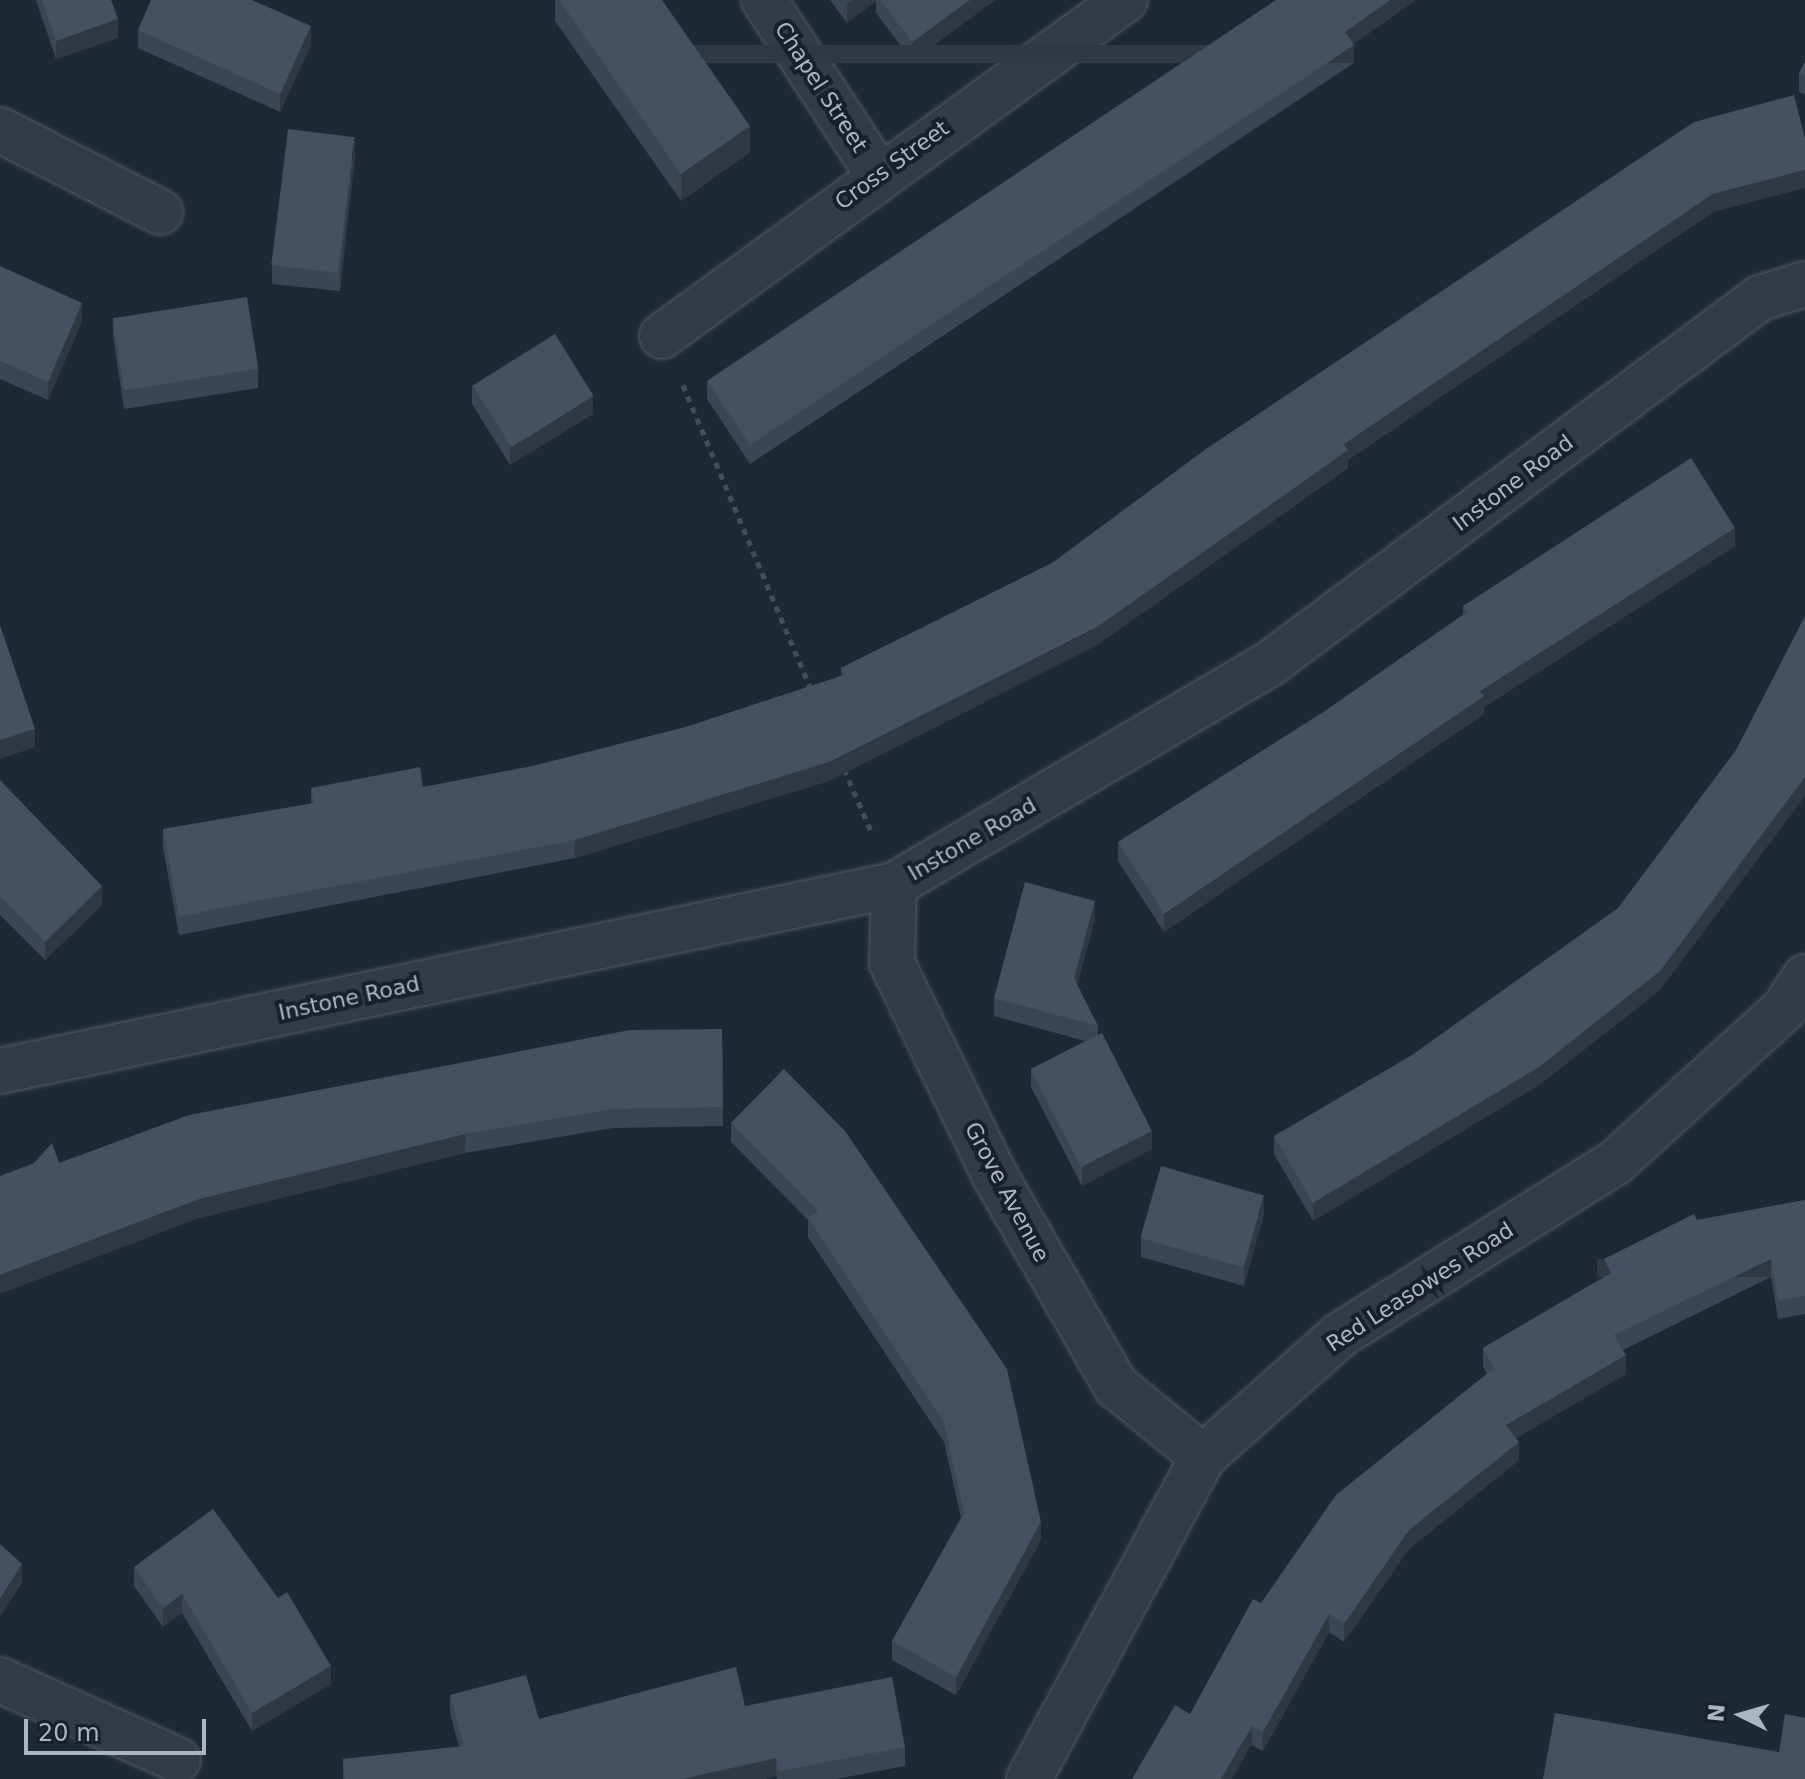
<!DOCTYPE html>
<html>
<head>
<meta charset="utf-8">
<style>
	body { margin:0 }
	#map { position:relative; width:1805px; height:1779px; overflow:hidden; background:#1f2936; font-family:"DejaVu Sans",sans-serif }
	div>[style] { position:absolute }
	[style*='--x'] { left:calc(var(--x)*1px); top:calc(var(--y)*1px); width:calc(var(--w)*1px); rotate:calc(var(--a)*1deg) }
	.path>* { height:5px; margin-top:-2.5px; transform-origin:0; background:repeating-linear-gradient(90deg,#3e5254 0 6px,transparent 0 12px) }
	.roads { filter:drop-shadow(0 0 2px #505964) drop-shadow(0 0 2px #505964) }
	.street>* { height:44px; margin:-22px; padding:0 22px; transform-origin:22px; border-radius:22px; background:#333b46 }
	.wall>* { inset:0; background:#3b4553 }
	.shaded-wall>* { inset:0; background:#303843; transform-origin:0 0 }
	.building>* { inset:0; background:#455060; transform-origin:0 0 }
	span { translate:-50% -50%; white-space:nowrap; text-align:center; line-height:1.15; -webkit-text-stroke:8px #18202a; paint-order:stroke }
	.street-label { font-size:22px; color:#acb6c3 }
	.north { position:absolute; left:1701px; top:1675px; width:80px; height:80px; -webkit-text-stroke:6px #18202a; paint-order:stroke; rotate:275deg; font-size:22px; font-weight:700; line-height:32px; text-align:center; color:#acb6c3 }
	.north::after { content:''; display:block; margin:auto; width:28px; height:36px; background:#acb6c3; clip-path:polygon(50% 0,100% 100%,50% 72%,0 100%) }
	.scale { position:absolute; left:24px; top:1719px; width:182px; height:36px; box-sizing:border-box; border:4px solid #acb6c3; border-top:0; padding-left:10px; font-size:24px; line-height:28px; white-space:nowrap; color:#acb6c3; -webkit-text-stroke:6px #18202a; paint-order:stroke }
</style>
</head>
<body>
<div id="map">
	<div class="path">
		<div style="--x:683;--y:385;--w:330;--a:67.2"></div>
		<div style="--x:844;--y:769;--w:70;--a:66.4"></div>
	</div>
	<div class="roads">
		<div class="street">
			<div style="--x:764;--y:0;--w:208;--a:56.8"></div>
			<div style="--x:0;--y:130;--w:180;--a:27.1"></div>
			<div style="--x:662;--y:336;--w:572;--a:-35.97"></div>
			<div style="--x:894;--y:885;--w:78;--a:91.5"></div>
			<div style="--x:892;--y:963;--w:234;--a:64.2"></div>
			<div style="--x:994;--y:1174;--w:245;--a:60.1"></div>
			<div style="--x:1116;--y:1386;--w:112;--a:39.2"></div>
			<div style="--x:0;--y:1071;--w:913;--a:-11.75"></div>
			<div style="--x:894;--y:885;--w:439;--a:-30.5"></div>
			<div style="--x:1272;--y:662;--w:609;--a:-36.72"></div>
			<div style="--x:1760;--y:298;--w:47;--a:-17.3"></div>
			<div style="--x:0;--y:1680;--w:195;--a:24.2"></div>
			<div style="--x:1029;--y:1779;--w:366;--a:-61.6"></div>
			<div style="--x:1203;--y:1457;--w:183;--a:-41.7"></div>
			<div style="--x:1340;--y:1335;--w:327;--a:-32.1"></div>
			<div style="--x:1617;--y:1161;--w:227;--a:-42.3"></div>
			<div style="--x:1785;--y:1008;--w:37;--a:-57"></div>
		</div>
	</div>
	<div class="wall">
		<div style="clip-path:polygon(36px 0,111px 0,118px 38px,56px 59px)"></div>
		<div style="clip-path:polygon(555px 0,662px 0,750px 152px,681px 201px,555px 21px)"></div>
		<div style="clip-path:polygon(830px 0,995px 0,912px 61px,876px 13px,876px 1px,847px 23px)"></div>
		<div style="clip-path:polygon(1276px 0,1416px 0,1353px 44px,1354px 63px,750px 464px,707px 399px,707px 381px)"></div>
		<div style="clip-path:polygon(138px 30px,311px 45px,280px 112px,138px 48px)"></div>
		<div style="clip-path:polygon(1805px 62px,1805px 95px,1799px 92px,1799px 73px)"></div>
		<div style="clip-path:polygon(355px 156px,340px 291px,272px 284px,272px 265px)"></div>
		<div style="clip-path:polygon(1713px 212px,1348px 460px,1348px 468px,1097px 645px,829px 781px,575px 858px,179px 935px,163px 848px,163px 829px,311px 804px,311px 788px,423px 787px,533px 766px,686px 727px,841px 676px,841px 668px,1052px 563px)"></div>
		<div style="clip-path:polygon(0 266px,82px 321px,48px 400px,0 379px)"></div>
		<div style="clip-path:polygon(113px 318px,258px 369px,258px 388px,124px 409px,113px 336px)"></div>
		<div style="clip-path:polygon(472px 385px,593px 414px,510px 465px,472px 404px)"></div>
		<div style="clip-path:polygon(1735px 546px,1484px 707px,1484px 714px,1164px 932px,1118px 861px,1118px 842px,1325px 711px,1463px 615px,1463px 606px)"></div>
		<div style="clip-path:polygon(0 780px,102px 905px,45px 960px,0 915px)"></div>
		<div style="clip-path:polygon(1095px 919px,1077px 985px,1098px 1026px,1098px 1034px,1152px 1149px,1082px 1186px,1031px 1087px,1031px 1069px,1085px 1041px,994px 1016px,994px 998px)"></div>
		<div style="clip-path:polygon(1660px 990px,1539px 1085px,1313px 1221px,1274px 1154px,1274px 1136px)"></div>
		<div style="clip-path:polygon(722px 1029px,723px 1126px,613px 1128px,465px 1153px,199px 1218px,59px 1163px)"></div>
		<div style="clip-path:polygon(784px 1069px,1041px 1540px,956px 1695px,892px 1660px,892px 1641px,961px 1518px,944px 1442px,808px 1237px,808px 1220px,731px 1142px,731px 1123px)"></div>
		<div style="clip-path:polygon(1805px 1200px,1805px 1314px,1778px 1319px,1771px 1277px,1623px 1350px,1626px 1374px,1516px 1438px,1519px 1460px,1409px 1549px,1344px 1642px,1329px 1632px,1263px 1751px,1190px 1714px,1261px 1603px,1487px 1374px,1483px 1366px,1483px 1348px,1604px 1277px,1604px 1259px,1697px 1220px)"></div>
		<div style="clip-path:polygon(1264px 1214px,1244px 1286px,1141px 1257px,1141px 1238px)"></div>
		<div style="clip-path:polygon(134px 1567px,331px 1684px,252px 1731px,182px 1613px,163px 1627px,134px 1586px)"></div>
		<div style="clip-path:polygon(450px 1695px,539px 1719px,745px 1706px,905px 1747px,905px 1766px,836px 1779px,777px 1779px,776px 1776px,764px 1779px,343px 1779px,343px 1759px,459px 1747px,450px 1713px)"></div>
	</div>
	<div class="shaded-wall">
		<div style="clip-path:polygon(853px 0,876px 0,876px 1px,847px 23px,847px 4px)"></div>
		<div style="clip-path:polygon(970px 0,995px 0,912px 61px,912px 42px)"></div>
		<div style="clip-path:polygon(1390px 0,1416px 0,1345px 50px,1345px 32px)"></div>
		<div style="clip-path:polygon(118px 19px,118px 38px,56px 59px,56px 41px)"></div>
		<div style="clip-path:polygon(311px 26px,311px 45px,280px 112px,280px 94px)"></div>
		<div style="left:1354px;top:45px;width:18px;height:724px;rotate:90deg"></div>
		<div style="clip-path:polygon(750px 126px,750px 152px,681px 201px,681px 174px)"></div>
		<div style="clip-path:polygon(355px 137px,355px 156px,340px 291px,340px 273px)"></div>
		<div style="clip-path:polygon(1805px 170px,1805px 188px,1713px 212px,1348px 460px,1348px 468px,1097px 645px,829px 781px,575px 858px,575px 840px,1344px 444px,1713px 194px)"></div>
		<div style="clip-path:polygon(82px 303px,82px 321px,48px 400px,48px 382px)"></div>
		<div style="clip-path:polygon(593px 396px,593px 414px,510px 465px,510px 447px)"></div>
		<div style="clip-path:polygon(1735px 528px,1735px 546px,1484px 707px,1484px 714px,1164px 932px,1164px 914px,1480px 691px)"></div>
		<div style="clip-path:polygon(35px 729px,35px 747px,0 759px,0 740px)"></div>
		<div style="clip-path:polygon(1805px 777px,1805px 796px,1660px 990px,1539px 1085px,1313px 1221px,1313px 1203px)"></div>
		<div style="clip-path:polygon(102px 886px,102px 905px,45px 960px,45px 942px)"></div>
		<div style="clip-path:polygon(1095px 901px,1095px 919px,1074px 997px,1074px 978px)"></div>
		<div style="clip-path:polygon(1152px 1131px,1152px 1149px,1082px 1186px,1082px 1167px)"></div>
		<div style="clip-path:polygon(465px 1134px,465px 1153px,199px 1218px,0 1294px,0 1275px,199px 1199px)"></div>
		<div style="clip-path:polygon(1264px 1196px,1264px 1214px,1244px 1286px,1244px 1268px)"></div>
		<div style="left:1771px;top:1259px;width:18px;height:174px;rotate:90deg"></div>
		<div style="clip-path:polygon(1626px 1355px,1626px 1374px,1506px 1443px,1506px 1425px)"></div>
		<div style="clip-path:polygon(1519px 1442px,1519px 1460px,1409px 1549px,1344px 1642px,1344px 1624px,1409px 1530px)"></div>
		<div style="clip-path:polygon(1041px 1522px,1041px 1540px,956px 1695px,956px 1677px)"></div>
		<div style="clip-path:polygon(22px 1564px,22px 1583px,0 1617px,0 1599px)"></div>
		<div style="clip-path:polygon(182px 1594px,182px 1613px,163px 1627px,163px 1608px)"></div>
		<div style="clip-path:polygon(1329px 1614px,1329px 1632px,1263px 1751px,1263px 1732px)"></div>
		<div style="clip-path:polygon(331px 1666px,331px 1684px,252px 1731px,252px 1713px)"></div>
		<div style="clip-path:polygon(1252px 1726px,1252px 1744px,1232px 1779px,1221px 1779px)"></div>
		<div style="clip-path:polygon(776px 1758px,776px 1776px,764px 1779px,682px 1779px)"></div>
	</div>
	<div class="building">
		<div style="clip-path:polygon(42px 0,111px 0,118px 19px,56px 41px)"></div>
		<div style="clip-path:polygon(151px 0,252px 0,311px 26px,280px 94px,138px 30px)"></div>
		<div style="clip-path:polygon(559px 0,662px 0,750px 126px,681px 174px)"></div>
		<div style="clip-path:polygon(880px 0,970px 0,912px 42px)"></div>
		<div style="clip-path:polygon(1276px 0,1390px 0,1345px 32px,1354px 45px,750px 445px,707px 381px)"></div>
		<div style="clip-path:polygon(1805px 62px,1805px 76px,1799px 73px)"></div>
		<div style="clip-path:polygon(1794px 95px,1805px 138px,1805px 170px,1713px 194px,1344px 444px,1348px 450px,1097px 627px,829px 762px,575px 840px,179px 916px,163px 829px,314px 803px,311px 788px,420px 767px,423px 787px,533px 766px,686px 727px,844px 675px,841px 668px,1052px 563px,1206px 449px,1694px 122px)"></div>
		<div style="left:288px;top:129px;width:67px;height:137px;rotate:7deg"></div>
		<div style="clip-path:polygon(0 266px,82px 303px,48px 382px,0 361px)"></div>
		<div style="left:247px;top:297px;width:73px;height:136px;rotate:81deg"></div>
		<div style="left:555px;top:334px;width:73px;height:97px;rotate:58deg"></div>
		<div style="clip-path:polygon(1691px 458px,1735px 528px,1480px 691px,1484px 696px,1164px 914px,1118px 842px,1325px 711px,1467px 612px,1463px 606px)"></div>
		<div style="clip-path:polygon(1805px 616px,1805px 777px,1660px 971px,1539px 1067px,1313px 1203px,1274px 1136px,1412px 1055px,1618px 908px,1736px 750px)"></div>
		<div style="clip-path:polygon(0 625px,35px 729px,0 740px)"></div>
		<div style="clip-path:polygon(0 780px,102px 886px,45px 942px,0 896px)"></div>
		<div style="clip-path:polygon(1025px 882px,1095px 901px,1074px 978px,1098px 1026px,994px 998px)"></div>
		<div style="clip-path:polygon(722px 1029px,723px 1107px,613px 1109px,465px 1134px,199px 1199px,0 1275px,0 1176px,34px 1163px,52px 1143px,59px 1163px,189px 1115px,630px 1030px)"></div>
		<div style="left:1102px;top:1033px;width:110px;height:80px;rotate:63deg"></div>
		<div style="clip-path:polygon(784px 1069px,845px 1131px,1007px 1369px,1041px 1522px,956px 1677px,892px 1641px,964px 1513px,944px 1423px,808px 1218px,818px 1211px,731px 1123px)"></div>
		<div style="left:1161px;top:1166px;width:107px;height:75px;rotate:16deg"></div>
		<div style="clip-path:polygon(1805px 1200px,1805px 1296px,1778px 1300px,1771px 1259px,1614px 1335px,1626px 1355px,1506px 1425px,1519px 1442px,1409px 1530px,1344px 1624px,1329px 1614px,1263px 1732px,1252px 1726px,1221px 1779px,1132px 1779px,1175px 1705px,1190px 1714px,1253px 1599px,1261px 1603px,1336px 1495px,1494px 1368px,1483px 1348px,1611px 1273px,1604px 1259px,1694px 1214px,1697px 1220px)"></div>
		<div style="clip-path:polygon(213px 1509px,278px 1598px,287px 1592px,331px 1666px,252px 1713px,182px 1594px,163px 1608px,134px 1567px)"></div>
		<div style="clip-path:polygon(0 1544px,22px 1564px,0 1599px)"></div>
		<div style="clip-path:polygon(736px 1667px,745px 1706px,892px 1677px,905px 1747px,779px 1771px,776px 1758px,682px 1779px,345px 1779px,343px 1759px,464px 1746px,450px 1695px,526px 1675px,539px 1719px)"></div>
		<div style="clip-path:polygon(1555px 1713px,1779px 1752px,1785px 1714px,1805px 1718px,1805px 1779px,1543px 1779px)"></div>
	</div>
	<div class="street-label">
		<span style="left:821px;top:87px;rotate:57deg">Chapel Street</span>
		<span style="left:892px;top:165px;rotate:-36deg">Cross Street</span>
		<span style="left:1513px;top:483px;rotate:-37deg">Instone Road</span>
		<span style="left:972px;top:839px;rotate:-30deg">Instone Road</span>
		<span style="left:349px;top:998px;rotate:-12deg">Instone Road</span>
		<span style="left:1007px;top:1192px;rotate:62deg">Grove Avenue</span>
		<span style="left:1420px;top:1287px;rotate:-33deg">Red Leasowes Road</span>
	</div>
	<div class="north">N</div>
	<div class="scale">20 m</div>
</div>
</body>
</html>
